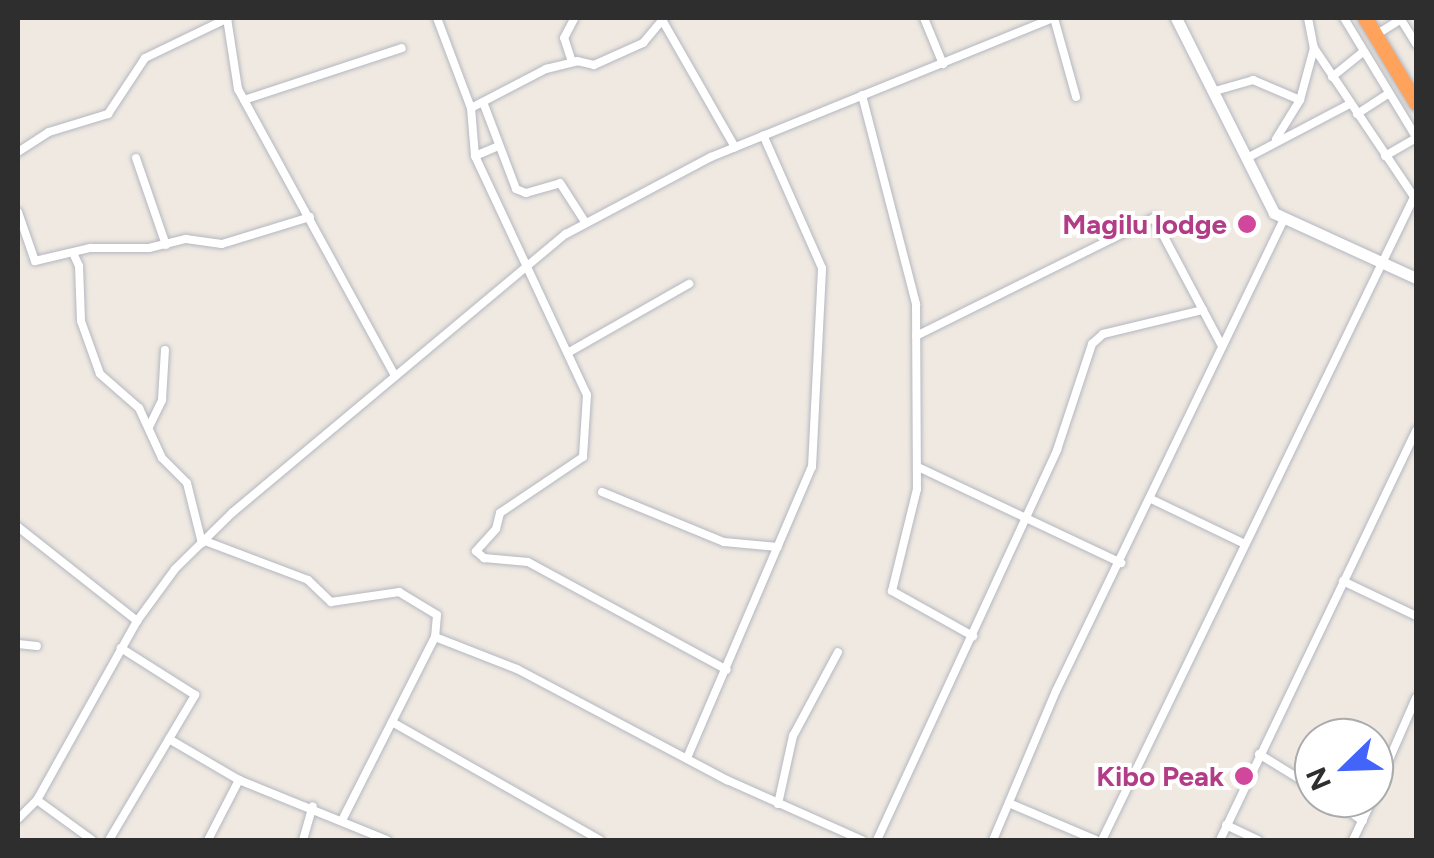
<!DOCTYPE html>
<html>
<head>
<meta charset="utf-8">
<style>
	body { margin:0 }
	#map { position:relative; width:1434px; height:858px; overflow:hidden; background:#efe9e1; font-family:Figtree,sans-serif }
	div>[style] { position:absolute }
	[style*='--x'] { left:calc(var(--x)*1px); top:calc(var(--y)*1px); width:calc(var(--w)*1px); rotate:calc(var(--a)*1deg) }
	.roads { filter:drop-shadow(0 0 2px #b4b7c1) drop-shadow(0 0 2px #b4b7c1) }
	.street>* { height:8px; margin:-4px; padding:0 4px; transform-origin:4px; border-radius:4px; background:#fff }
	.secondary>* { height:11px; margin:-5.5px; padding:0 5.5px; transform-origin:5.5px; border-radius:5.5px; background:#fff }
	.highway>* { height:15px; margin:-7.5px; padding:0 7.5px; transform-origin:7.5px; border-radius:7.5px; background:#ffa35c }
	.dots>* { width:28px; height:28px; translate:-50% -50%; box-sizing:border-box; border:5px solid #fff; border-radius:50% }
	span { translate:-50% -50%; white-space:nowrap; text-align:center; line-height:1.15; -webkit-text-stroke:8px #fff; paint-order:stroke }
	.hotel-label { font-size:28px; color:#b23c85; font-weight:700 }
	.right { translate:-100% -50%; text-align:right }
	.frame { position:absolute; inset:0; border:20px solid #2e2e2e; pointer-events:none }
	.north { position:absolute; left:1294px; top:718px; width:100px; height:100px; box-sizing:border-box; background:#fff; border:2px solid #ababab; border-radius:50%; rotate:247deg; font-size:28px; font-weight:700; line-height:40px; text-align:center; color:#2e2e2e }
	.north::after { content:''; display:block; margin:auto; width:35px; height:45px; background:#4264fb; clip-path:polygon(50% 0,100% 100%,50% 72%,0 100%) }
</style>
</head>
<body>
<div id="map">
	<div class="roads">
		<div class="street">
			<div style="--x:227;--y:18;--w:72;--a:81.2"></div>
			<div style="--x:238;--y:89;--w:327;--a:61.3"></div>
			<div style="--x:437;--y:18;--w:96;--a:69.3"></div>
			<div style="--x:471;--y:108;--w:48;--a:85.2"></div>
			<div style="--x:475;--y:156;--w:264;--a:64.9"></div>
			<div style="--x:587;--y:395;--w:62;--a:93.7"></div>
			<div style="--x:583;--y:457;--w:100;--a:146"></div>
			<div style="--x:500;--y:513;--w:16;--a:104"></div>
			<div style="--x:496;--y:529;--w:30;--a:132"></div>
			<div style="--x:476;--y:551;--w:11;--a:41"></div>
			<div style="--x:484;--y:558;--w:44;--a:5.2"></div>
			<div style="--x:528;--y:562;--w:226;--a:28.5"></div>
			<div style="--x:661;--y:18;--w:149;--a:60.2"></div>
			<div style="--x:924;--y:18;--w:50;--a:67.6"></div>
			<div style="--x:1054;--y:18;--w:82;--a:74.4"></div>
			<div style="--x:1308;--y:18;--w:31;--a:79"></div>
			<div style="--x:1314;--y:48;--w:179;--a:56.1"></div>
			<div style="--x:1344;--y:18;--w:139;--a:58.8"></div>
			<div style="--x:1400;--y:18;--w:31;--a:58"></div>
			<div style="--x:1374;--y:36;--w:32;--a:-32"></div>
			<div style="--x:572;--y:62;--w:25;--a:-108"></div>
			<div style="--x:564;--y:38;--w:21;--a:-62"></div>
			<div style="--x:1332;--y:77;--w:38;--a:-39"></div>
			<div style="--x:1215;--y:91;--w:40;--a:-16"></div>
			<div style="--x:1253;--y:80;--w:51;--a:23.1"></div>
			<div style="--x:1300;--y:100;--w:54;--a:-74.9"></div>
			<div style="--x:862;--y:95;--w:216;--a:75.5"></div>
			<div style="--x:916;--y:304;--w:185;--a:89.7"></div>
			<div style="--x:917;--y:489;--w:105;--a:103.8"></div>
			<div style="--x:892;--y:591;--w:93;--a:29.1"></div>
			<div style="--x:244;--y:100;--w:166;--a:-18.2"></div>
			<div style="--x:483;--y:102;--w:93;--a:69.2"></div>
			<div style="--x:516;--y:189;--w:11;--a:22"></div>
			<div style="--x:526;--y:193;--w:35;--a:-16"></div>
			<div style="--x:560;--y:183;--w:46;--a:57.3"></div>
			<div style="--x:471;--y:108;--w:85;--a:-27.5"></div>
			<div style="--x:546;--y:69;--w:32;--a:-14"></div>
			<div style="--x:577;--y:61;--w:17;--a:13"></div>
			<div style="--x:594;--y:65;--w:54;--a:-24.2"></div>
			<div style="--x:643;--y:43;--w:33;--a:-50"></div>
			<div style="--x:1357;--y:114;--w:37;--a:-33"></div>
			<div style="--x:1276;--y:139;--w:46;--a:-58.4"></div>
			<div style="--x:18;--y:152;--w:37;--a:-33"></div>
			<div style="--x:49;--y:132;--w:62;--a:-17"></div>
			<div style="--x:108;--y:114;--w:67;--a:-56.5"></div>
			<div style="--x:145;--y:58;--w:92;--a:-25.7"></div>
			<div style="--x:475;--y:156;--w:26;--a:-23"></div>
			<div style="--x:1385;--y:156;--w:36;--a:-30"></div>
			<div style="--x:136;--y:158;--w:92;--a:71"></div>
			<div style="--x:1247;--y:158;--w:116;--a:-27.7"></div>
			<div style="--x:18;--y:212;--w:52;--a:70.9"></div>
			<div style="--x:35;--y:261;--w:57;--a:-13.3"></div>
			<div style="--x:90;--y:248;--w:59;--a:0"></div>
			<div style="--x:149;--y:248;--w:38;--a:-14"></div>
			<div style="--x:186;--y:239;--w:36;--a:8"></div>
			<div style="--x:222;--y:244;--w:92;--a:-17.1"></div>
			<div style="--x:73;--y:253;--w:14;--a:65"></div>
			<div style="--x:79;--y:266;--w:55;--a:87.9"></div>
			<div style="--x:81;--y:321;--w:56;--a:70.3"></div>
			<div style="--x:100;--y:374;--w:52;--a:41.1"></div>
			<div style="--x:139;--y:408;--w:55;--a:65.3"></div>
			<div style="--x:162;--y:458;--w:35;--a:45"></div>
			<div style="--x:187;--y:483;--w:62;--a:76"></div>
			<div style="--x:916;--y:336;--w:266;--a:-26.4"></div>
			<div style="--x:1154;--y:218;--w:145;--a:62"></div>
			<div style="--x:571;--y:351;--w:136;--a:-29.6"></div>
			<div style="--x:149;--y:427;--w:30;--a:-64"></div>
			<div style="--x:162;--y:400;--w:50;--a:-86.6"></div>
			<div style="--x:918;--y:467;--w:225;--a:25.3"></div>
			<div style="--x:602;--y:492;--w:132;--a:22.3"></div>
			<div style="--x:724;--y:542;--w:54;--a:5.3"></div>
			<div style="--x:1151;--y:499;--w:102;--a:25.6"></div>
			<div style="--x:18;--y:527;--w:152;--a:38.3"></div>
			<div style="--x:205;--y:541;--w:110;--a:20.7"></div>
			<div style="--x:308;--y:580;--w:32;--a:44"></div>
			<div style="--x:331;--y:602;--w:69;--a:-8.4"></div>
			<div style="--x:399;--y:592;--w:44;--a:31.2"></div>
			<div style="--x:437;--y:615;--w:22;--a:95"></div>
			<div style="--x:435;--y:637;--w:205;--a:116.9"></div>
			<div style="--x:1343;--y:581;--w:81;--a:25.6"></div>
			<div style="--x:435;--y:637;--w:88;--a:21.3"></div>
			<div style="--x:517;--y:669;--w:238;--a:27.9"></div>
			<div style="--x:727;--y:780;--w:148;--a:24"></div>
			<div style="--x:18;--y:644;--w:19;--a:6"></div>
			<div style="--x:392;--y:722;--w:239;--a:29.6"></div>
			<div style="--x:169;--y:739;--w:81;--a:30.4"></div>
			<div style="--x:239;--y:780;--w:160;--a:22.1"></div>
			<div style="--x:1259;--y:754;--w:65;--a:31.7"></div>
			<div style="--x:687;--y:758;--w:317;--a:-66.8"></div>
			<div style="--x:812;--y:467;--w:199;--a:-87.1"></div>
			<div style="--x:822;--y:268;--w:145;--a:-113.9"></div>
			<div style="--x:1374;--y:794;--w:105;--a:-66.4"></div>
			<div style="--x:1330;--y:798;--w:40;--a:34.9"></div>
			<div style="--x:37;--y:800;--w:68;--a:36"></div>
			<div style="--x:778;--y:804;--w:70;--a:-77.6"></div>
			<div style="--x:793;--y:736;--w:95;--a:-61.8"></div>
			<div style="--x:1011;--y:804;--w:92;--a:23"></div>
			<div style="--x:18;--y:819;--w:27;--a:-45"></div>
			<div style="--x:37;--y:800;--w:205;--a:-60.8"></div>
			<div style="--x:137;--y:621;--w:64;--a:-53.8"></div>
			<div style="--x:175;--y:569;--w:81;--a:-44.5"></div>
			<div style="--x:233;--y:512;--w:434;--a:-39.9"></div>
			<div style="--x:566;--y:234;--w:164;--a:-28"></div>
			<div style="--x:711;--y:157;--w:369;--a:-22.1"></div>
			<div style="--x:1226;--y:825;--w:35;--a:25"></div>
			<div style="--x:109;--y:840;--w:169;--a:-59.3"></div>
			<div style="--x:195;--y:695;--w:88;--a:-147.6"></div>
			<div style="--x:208;--y:840;--w:68;--a:-62.7"></div>
			<div style="--x:303;--y:840;--w:35;--a:-74"></div>
			<div style="--x:877;--y:840;--w:430;--a:-65.2"></div>
			<div style="--x:1057;--y:450;--w:112;--a:-71.7"></div>
			<div style="--x:1092;--y:344;--w:15;--a:-42"></div>
			<div style="--x:1103;--y:334;--w:103;--a:-13.5"></div>
			<div style="--x:993;--y:840;--w:162;--a:-67.1"></div>
			<div style="--x:1056;--y:691;--w:524;--a:-64.22"></div>
			<div style="--x:1102;--y:840;--w:719;--a:-64.11"></div>
			<div style="--x:1220;--y:840;--w:454;--a:-64.4"></div>
			<div style="--x:1353;--y:840;--w:47;--a:-64.5"></div>
		</div>
		<div class="secondary">
			<div style="--x:1176;--y:18;--w:218;--a:63.3"></div>
			<div style="--x:1274;--y:213;--w:156;--a:24.6"></div>
		</div>
		<div class="highway">
			<div style="--x:1365;--y:18;--w:99;--a:59"></div>
		</div>
	</div>
	<div class="dots">
		<div style="left:1247px;top:224px;background:#d1479c"></div>
		<div style="left:1244px;top:776px;background:#d1479c"></div>
	</div>
	<div class="hotel-label">
		<span class="right" style="left:1227px;top:224px">Magilu lodge</span>
		<span class="right" style="left:1224px;top:776px">Kibo Peak</span>
	</div>
	<div class="frame"></div>
	<div class="north">N</div>
</div>
</body>
</html>
